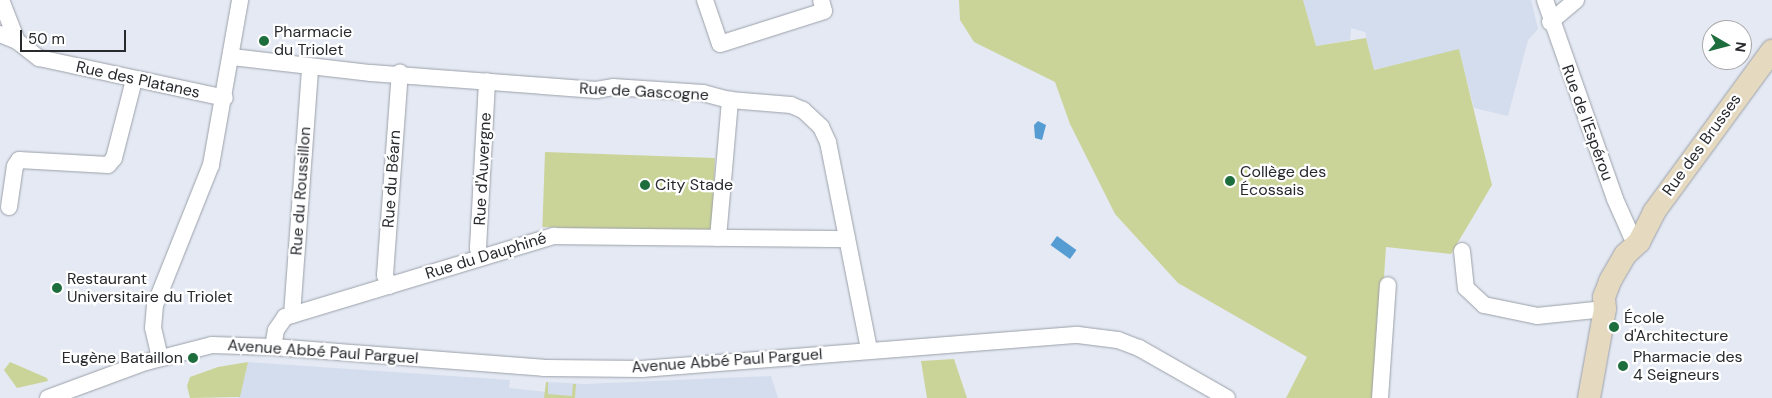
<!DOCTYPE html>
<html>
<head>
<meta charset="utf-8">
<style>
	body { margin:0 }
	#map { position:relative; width:1772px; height:398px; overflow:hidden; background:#e4e9f3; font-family:"DM Sans",sans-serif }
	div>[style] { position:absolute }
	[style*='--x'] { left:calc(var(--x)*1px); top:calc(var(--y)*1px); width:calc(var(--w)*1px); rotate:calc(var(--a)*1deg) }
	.built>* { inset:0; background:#d4dded }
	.green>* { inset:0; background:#cbd498; transform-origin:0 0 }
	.water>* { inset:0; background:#559cd2; transform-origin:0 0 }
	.roads { filter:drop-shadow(0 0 1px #9ba0a9) drop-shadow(0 0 1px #9ba0a9) }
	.street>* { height:16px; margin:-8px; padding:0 8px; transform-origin:8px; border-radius:8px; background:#fff }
	.secondary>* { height:22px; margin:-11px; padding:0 11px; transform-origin:11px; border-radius:11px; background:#e5d9c0 }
	.dots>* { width:14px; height:14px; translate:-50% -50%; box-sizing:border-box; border:2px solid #fff; border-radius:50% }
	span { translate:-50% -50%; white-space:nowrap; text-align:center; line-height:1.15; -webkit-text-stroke:4.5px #fff; paint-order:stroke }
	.poi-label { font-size:16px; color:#27292d }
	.left { translate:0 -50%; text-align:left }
	.right { translate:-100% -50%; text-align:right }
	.street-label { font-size:16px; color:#27292d }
	.north { position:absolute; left:1702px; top:20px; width:50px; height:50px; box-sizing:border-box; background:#fff; border:1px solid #a9a9ab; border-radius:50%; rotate:98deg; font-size:14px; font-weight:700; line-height:20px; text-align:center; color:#27292d }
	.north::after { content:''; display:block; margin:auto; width:18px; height:22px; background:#1d6d3d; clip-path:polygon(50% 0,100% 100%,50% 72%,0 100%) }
	.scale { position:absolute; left:20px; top:30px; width:106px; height:22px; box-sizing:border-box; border:2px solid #27292d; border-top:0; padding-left:6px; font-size:15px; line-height:18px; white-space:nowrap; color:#27292d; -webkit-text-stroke:4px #fff; paint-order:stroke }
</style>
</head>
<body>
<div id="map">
	<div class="built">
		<div style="clip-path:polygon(1303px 0,1531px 0,1538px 29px,1528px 40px,1508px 116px,1474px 108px,1459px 50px,1373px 70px,1365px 32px,1351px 28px,1350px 40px,1316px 46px)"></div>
		<div style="clip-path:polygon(248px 362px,510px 380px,509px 388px,547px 392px,548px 382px,585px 384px,771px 376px,778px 398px,238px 398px)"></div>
	</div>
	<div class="green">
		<div style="clip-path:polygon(959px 0,1303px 0,1316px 46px,1366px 38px,1374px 70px,1459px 49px,1492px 185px,1451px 254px,1386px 247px,1376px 398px,1286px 398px,1307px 357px,1178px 283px,1115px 214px,1070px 124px,1055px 82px,974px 42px,960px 20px)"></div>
		<div style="left:545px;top:152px;width:170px;height:75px;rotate:2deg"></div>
		<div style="clip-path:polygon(954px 359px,967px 398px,927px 398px,921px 361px)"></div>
		<div style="clip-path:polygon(10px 362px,47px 378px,48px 381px,17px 388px,4px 370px)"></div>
		<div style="clip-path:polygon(248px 362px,240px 397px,190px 398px,187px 386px,190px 377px,218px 367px)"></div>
		<div style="clip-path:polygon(546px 382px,548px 382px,548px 394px,572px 396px,573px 384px,576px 384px,575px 398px,544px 398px)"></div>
	</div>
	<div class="water">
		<div style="clip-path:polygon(1038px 121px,1046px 125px,1042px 140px,1035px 138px,1034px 125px)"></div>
		<div style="left:1057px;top:236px;width:24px;height:11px;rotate:36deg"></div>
	</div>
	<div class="roads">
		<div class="street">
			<div style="--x:1;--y:0;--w:44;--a:68.7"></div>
			<div style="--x:705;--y:0;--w:46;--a:71.2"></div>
			<div style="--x:720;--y:44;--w:109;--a:-17.6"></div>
			<div style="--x:824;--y:11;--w:11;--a:-105"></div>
			<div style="--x:1545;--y:0;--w:211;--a:70.6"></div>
			<div style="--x:1615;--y:199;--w:39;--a:66"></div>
			<div style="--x:1631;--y:235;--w:11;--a:41"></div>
			<div style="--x:1550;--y:22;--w:34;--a:-40"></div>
			<div style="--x:0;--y:34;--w:18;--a:22"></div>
			<div style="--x:17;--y:41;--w:28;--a:38"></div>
			<div style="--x:39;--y:58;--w:190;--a:12.1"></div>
			<div style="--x:232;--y:57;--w:140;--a:6.6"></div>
			<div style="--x:371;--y:73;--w:226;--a:4.3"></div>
			<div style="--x:596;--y:90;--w:17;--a:-10"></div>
			<div style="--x:613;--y:87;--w:90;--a:3.8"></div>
			<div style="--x:703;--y:93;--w:28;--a:15"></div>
			<div style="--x:730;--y:100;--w:61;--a:4.7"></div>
			<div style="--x:791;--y:105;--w:13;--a:23"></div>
			<div style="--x:803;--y:110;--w:25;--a:43"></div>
			<div style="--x:821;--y:127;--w:17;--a:65"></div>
			<div style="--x:828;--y:142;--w:212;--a:78.8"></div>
			<div style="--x:9;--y:207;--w:41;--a:-81.7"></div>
			<div style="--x:15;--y:166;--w:7;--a:-56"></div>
			<div style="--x:19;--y:160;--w:89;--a:3.2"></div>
			<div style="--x:108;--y:165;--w:9;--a:-49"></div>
			<div style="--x:114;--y:158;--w:81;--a:-75.6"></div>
			<div style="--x:718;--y:238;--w:139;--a:-85"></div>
			<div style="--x:1462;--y:251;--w:37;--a:84"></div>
			<div style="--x:1466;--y:288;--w:25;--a:43"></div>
			<div style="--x:1484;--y:305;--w:54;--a:11.7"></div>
			<div style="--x:1537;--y:316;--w:68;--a:-5.9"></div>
			<div style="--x:481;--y:256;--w:9;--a:-111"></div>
			<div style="--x:478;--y:248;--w:167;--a:-86.9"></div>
			<div style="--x:389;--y:286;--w:12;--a:-110"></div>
			<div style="--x:385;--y:275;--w:203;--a:-85.8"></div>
			<div style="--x:292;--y:315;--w:248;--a:-85.8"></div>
			<div style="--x:273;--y:347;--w:17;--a:-80"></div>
			<div style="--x:276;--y:330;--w:16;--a:-55"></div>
			<div style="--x:285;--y:317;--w:281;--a:-16.8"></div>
			<div style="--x:554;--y:236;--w:293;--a:0.6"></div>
			<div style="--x:160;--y:358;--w:31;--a:-103"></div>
			<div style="--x:153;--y:328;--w:23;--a:-85"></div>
			<div style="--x:155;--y:305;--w:151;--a:-68.2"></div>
			<div style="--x:211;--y:165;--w:168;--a:-80"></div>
			<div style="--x:48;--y:398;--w:104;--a:-20.2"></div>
			<div style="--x:146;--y:362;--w:68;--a:-14.4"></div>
			<div style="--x:212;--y:345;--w:61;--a:1.9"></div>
			<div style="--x:273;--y:347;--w:271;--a:4.4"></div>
			<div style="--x:543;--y:368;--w:99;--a:0.6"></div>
			<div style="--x:642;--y:369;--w:437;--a:-4.5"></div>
			<div style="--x:1078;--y:335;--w:40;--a:7.1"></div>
			<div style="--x:1118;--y:340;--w:22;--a:21"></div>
			<div style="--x:1139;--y:348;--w:101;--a:29.6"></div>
			<div style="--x:1380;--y:398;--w:113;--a:-86"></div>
		</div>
		<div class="secondary">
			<div style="--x:1589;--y:398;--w:90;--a:-79.8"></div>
			<div style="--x:1605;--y:309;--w:12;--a:-95"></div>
			<div style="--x:1604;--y:297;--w:17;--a:-69"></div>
			<div style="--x:1610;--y:281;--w:30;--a:-60"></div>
			<div style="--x:1625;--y:255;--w:19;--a:-43"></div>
			<div style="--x:1639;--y:242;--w:34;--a:-63"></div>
			<div style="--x:1654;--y:212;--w:200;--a:-53.8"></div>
		</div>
	</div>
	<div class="dots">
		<div style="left:264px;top:41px;background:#1d6d3d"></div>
		<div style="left:1230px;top:181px;background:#1d6d3d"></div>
		<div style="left:645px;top:185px;background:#1d6d3d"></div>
		<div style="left:57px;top:288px;background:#1d6d3d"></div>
		<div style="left:1614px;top:327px;background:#1d6d3d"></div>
		<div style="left:193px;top:358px;background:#1d6d3d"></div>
		<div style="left:1623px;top:366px;background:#1d6d3d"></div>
	</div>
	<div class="poi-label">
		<span class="left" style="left:274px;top:41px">Pharmacie<br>du Triolet</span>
		<span class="left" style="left:1240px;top:181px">Collège des<br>Écossais</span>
		<span class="left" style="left:655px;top:185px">City Stade</span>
		<span class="left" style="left:67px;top:288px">Restaurant<br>Universitaire du Triolet</span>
		<span class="left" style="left:1624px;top:327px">École<br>d'Architecture</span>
		<span class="left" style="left:1633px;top:366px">Pharmacie des<br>4 Seigneurs</span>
		<span class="right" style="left:183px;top:358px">Eugène Bataillon</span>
	</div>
	<div class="street-label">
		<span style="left:138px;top:80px;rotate:12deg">Rue des Platanes</span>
		<span style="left:644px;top:92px;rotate:3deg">Rue de Gascogne</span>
		<span style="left:1587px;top:123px;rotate:70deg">Rue de l'Espérou</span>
		<span style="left:1702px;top:145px;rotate:-54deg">Rue des Brusses</span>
		<span style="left:483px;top:169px;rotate:-87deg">Rue d'Auvergne</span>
		<span style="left:392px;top:179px;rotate:-86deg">Rue du Béarn</span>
		<span style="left:301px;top:191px;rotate:-86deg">Rue du Roussillon</span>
		<span style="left:486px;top:256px;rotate:-17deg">Rue du Dauphiné</span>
		<span style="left:323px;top:352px;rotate:4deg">Avenue Abbé Paul Parguel</span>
		<span style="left:727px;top:361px;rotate:-4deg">Avenue Abbé Paul Parguel</span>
	</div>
	<div class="north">N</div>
	<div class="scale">50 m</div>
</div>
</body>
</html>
